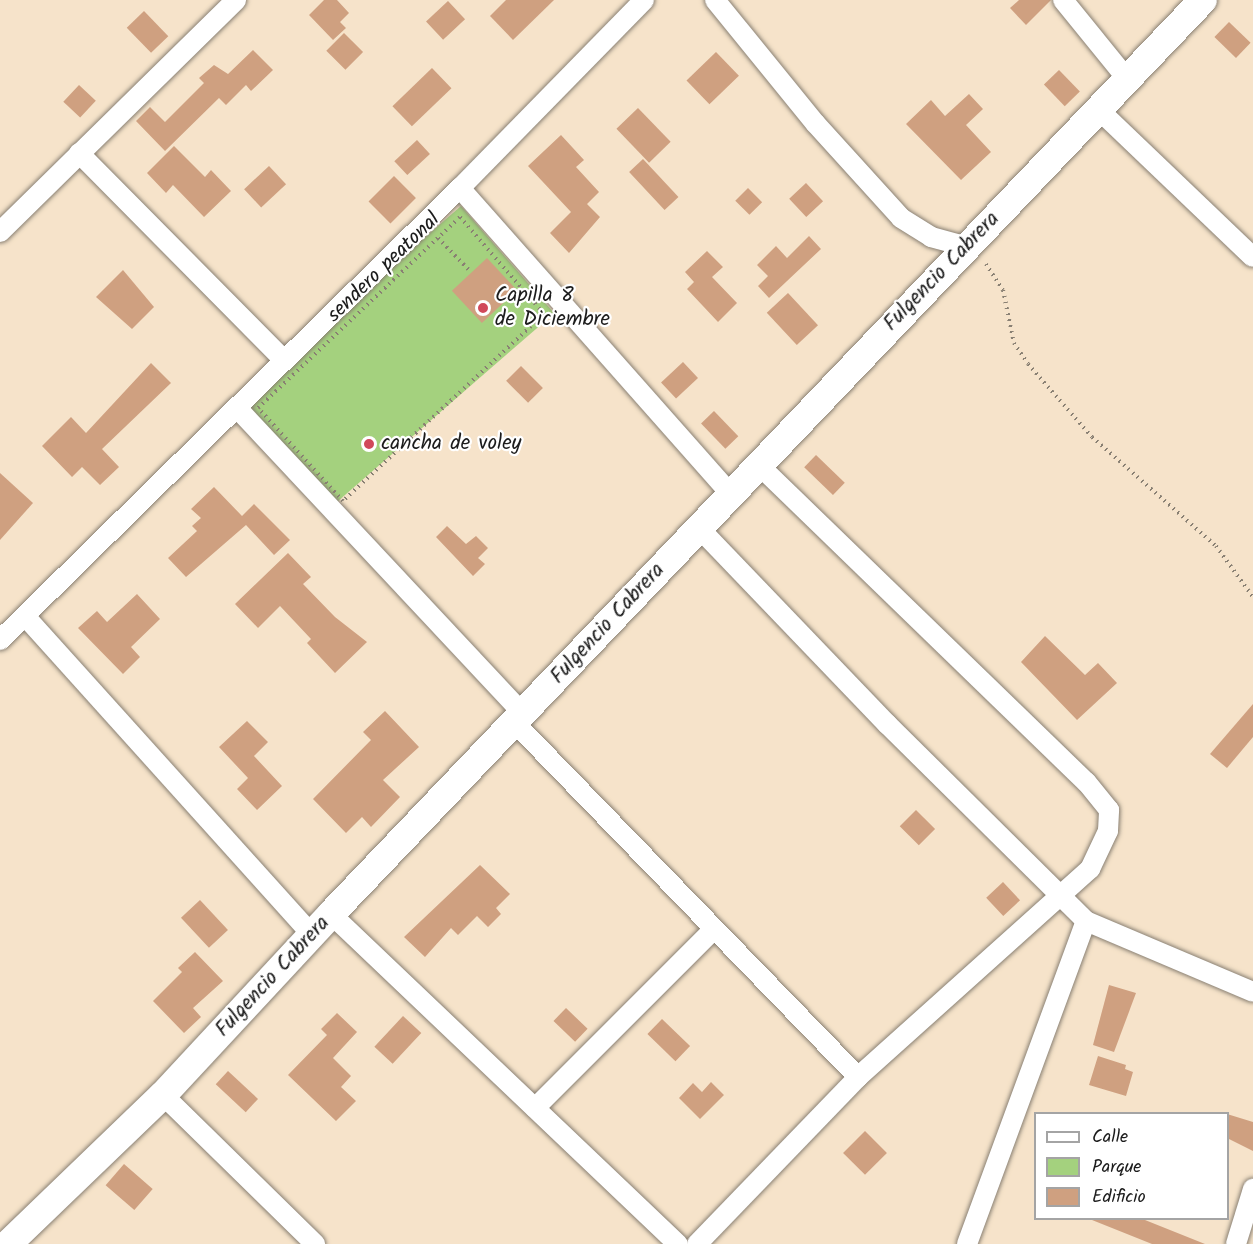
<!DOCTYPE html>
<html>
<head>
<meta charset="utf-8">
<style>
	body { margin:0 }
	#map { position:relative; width:1253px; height:1244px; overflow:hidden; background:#f6e3ca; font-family:Kalam,sans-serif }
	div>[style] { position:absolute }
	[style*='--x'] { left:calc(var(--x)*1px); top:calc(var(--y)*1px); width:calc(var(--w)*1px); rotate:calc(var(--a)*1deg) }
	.green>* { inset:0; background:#a4d17e; transform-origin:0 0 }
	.building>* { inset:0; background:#cfa080; transform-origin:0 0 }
	.path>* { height:4px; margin-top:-2px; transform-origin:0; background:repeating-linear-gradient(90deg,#898073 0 1.5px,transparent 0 6px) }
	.roads { filter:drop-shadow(0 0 2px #898073) drop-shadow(0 0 2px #898073) }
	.minor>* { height:20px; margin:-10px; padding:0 10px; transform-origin:10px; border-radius:10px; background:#fff }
	.secondary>* { height:28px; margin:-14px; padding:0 14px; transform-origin:14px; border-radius:14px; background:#fff }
	.dots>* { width:16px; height:16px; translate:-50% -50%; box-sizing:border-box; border:3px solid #fff; border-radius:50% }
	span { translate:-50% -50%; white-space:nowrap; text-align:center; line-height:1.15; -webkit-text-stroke:4.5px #fff; paint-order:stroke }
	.street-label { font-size:21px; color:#1c1c1c }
	.poi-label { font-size:21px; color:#1c1c1c }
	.left { translate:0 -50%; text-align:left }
	.legend { position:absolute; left:1034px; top:1112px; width:195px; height:108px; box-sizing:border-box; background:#fff; border:2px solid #a4a4a4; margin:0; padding:8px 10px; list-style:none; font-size:18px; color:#1c1c1c }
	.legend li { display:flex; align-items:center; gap:12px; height:30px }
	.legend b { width:30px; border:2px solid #a4a4a4 }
</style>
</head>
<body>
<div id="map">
	<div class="green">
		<div style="left:461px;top:206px;width:142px;height:292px;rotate:49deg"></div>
	</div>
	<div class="building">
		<div style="clip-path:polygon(324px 0,337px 0,349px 13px,340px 22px,346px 28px,333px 40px,309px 15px)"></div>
		<div style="clip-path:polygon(506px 0,554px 0,513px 40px,490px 16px)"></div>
		<div style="clip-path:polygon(1019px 0,1051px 0,1026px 25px,1010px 8px)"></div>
		<div style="left:448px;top:1px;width:25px;height:30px;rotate:47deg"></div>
		<div style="left:144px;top:11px;width:35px;height:24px;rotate:46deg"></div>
		<div style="left:1229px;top:22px;width:30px;height:21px;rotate:44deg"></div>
		<div style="left:344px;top:33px;width:27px;height:25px;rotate:45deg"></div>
		<div style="clip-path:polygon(253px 50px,273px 70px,251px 91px,246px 85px,226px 105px,219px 98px,165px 151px,136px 121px,150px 107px,165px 122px,204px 83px,199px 78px,214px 65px,228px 74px)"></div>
		<div style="left:716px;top:52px;width:33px;height:41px;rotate:46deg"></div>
		<div style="left:432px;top:68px;width:28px;height:55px;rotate:46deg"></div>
		<div style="left:1059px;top:70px;width:30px;height:21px;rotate:46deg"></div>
		<div style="left:79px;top:85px;width:23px;height:23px;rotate:43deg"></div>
		<div style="clip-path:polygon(969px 94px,983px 109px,966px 125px,991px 152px,961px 180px,906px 124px,931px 100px,945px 116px)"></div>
		<div style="left:638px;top:108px;width:47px;height:30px;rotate:46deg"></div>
		<div style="clip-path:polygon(561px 135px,584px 160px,576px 167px,599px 192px,587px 204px,600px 217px,569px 253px,550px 233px,571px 212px,528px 166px)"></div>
		<div style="left:417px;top:140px;width:19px;height:31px;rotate:47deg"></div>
		<div style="clip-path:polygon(174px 146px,205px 177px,211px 170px,231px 191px,204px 217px,173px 185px,166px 193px,147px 173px)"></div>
		<div style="left:643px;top:159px;width:52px;height:19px;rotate:47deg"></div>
		<div style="left:269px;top:166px;width:25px;height:34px;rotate:47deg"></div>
		<div style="left:394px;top:176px;width:31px;height:36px;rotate:45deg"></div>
		<div style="left:806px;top:183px;width:25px;height:23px;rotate:47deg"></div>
		<div style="left:748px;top:188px;width:20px;height:18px;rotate:45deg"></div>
		<div style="clip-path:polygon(809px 236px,821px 249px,769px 298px,758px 286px,768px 276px,757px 265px,776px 246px,787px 258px)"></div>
		<div style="clip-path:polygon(707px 251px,723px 267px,712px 277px,737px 303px,718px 322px,687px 289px,694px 282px,685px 272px)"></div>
		<div style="left:487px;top:258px;width:44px;height:48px;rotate:47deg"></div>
		<div style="clip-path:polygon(123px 270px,154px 307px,132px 329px,96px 297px)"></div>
		<div style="left:788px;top:293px;width:44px;height:29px;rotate:47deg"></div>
		<div style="left:683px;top:362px;width:22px;height:30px;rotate:47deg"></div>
		<div style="clip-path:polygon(151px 363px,171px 383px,102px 449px,119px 467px,100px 485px,82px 467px,72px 477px,42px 446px,71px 417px,86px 433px)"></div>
		<div style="left:521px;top:366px;width:31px;height:21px;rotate:45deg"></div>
		<div style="left:714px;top:411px;width:35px;height:18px;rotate:46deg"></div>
		<div style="left:816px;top:455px;width:40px;height:17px;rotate:44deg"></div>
		<div style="clip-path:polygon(0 473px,33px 503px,0 540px)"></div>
		<div style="clip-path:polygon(214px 487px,242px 516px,254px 504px,290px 540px,274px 555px,246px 525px,186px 577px,168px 558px,197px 531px,192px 526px,201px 518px,191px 509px)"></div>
		<div style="clip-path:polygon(447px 526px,466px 544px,476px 536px,488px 548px,478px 558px,485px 564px,473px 576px,436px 537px)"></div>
		<div style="clip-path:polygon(288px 553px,311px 577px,303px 584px,335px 617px,367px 642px,335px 673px,307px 643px,311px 639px,280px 606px,258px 628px,235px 604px)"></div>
		<div style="clip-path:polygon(137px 594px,160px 619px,131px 647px,140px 657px,123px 674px,78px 628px,97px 611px,107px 622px)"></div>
		<div style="clip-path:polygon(1045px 636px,1085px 675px,1098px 663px,1117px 683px,1077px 720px,1021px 662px)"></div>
		<div style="clip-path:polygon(1253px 704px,1253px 737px,1227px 768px,1210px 754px)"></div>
		<div style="clip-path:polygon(385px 711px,419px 747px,383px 780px,400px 797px,371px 827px,362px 817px,346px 833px,313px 799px,371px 740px,363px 732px)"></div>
		<div style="clip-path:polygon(247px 721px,268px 742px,254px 756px,282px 786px,257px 810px,237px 789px,248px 778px,219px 747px)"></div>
		<div style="left:916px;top:810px;width:27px;height:23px;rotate:45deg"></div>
		<div style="clip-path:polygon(480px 865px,510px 894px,496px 908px,501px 914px,488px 927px,477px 916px,458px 935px,451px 928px,425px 957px,404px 937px)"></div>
		<div style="left:1003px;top:882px;width:25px;height:23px;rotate:47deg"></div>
		<div style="left:200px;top:900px;width:41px;height:26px;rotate:47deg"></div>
		<div style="clip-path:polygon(195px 952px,223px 981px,193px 1008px,201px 1017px,184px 1033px,153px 1001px,182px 972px,178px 968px)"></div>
		<div style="clip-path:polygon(1109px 985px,1136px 993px,1114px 1052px,1093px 1045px)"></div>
		<div style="left:566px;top:1008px;width:30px;height:18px;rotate:44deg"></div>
		<div style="clip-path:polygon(337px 1013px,357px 1032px,333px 1058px,351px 1076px,341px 1087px,356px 1101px,336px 1121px,288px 1075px,327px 1035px,321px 1029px)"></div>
		<div style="left:403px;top:1016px;width:25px;height:42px;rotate:43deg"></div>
		<div style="left:662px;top:1019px;width:39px;height:21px;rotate:44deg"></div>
		<div style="clip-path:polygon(1098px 1056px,1126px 1065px,1125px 1069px,1133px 1072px,1126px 1096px,1089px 1085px)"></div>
		<div style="left:228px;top:1071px;width:41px;height:18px;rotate:43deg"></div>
		<div style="clip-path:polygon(711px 1082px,724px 1095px,700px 1119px,679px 1098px,693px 1083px,702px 1092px)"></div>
		<div style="clip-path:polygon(1227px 1114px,1253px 1122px,1253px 1151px,1227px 1138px)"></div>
		<div style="left:865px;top:1131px;width:31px;height:31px;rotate:45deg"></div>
		<div style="left:124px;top:1164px;width:38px;height:28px;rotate:41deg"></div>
		<div style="clip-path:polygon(1087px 1218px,1140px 1218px,1205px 1244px,1152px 1244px)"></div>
	</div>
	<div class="path">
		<div style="--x:460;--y:217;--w:128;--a:49.1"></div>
		<div style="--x:544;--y:314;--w:275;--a:137.1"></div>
		<div style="--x:343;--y:501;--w:126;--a:-132.4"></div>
		<div style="--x:258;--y:408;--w:278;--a:-43.4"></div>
		<div style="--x:438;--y:238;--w:47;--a:45.9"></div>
		<div style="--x:986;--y:264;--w:31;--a:57"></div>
		<div style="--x:1003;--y:290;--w:54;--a:78.3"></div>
		<div style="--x:1014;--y:343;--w:25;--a:56"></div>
		<div style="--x:1028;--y:364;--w:97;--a:48.8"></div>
		<div style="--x:1092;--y:437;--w:165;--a:41.3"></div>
		<div style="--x:1216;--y:546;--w:63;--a:54"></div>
	</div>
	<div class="roads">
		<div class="minor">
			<div style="--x:715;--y:0;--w:159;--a:50.9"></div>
			<div style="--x:815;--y:123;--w:128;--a:47.8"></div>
			<div style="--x:901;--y:218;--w:36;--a:32"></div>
			<div style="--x:931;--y:237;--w:35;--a:15"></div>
			<div style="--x:1063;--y:0;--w:103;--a:50.9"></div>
			<div style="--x:1100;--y:111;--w:211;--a:43.7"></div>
			<div style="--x:79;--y:153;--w:290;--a:45.3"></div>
			<div style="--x:460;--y:188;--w:409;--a:48.5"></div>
			<div style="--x:0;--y:232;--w:331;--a:-44.5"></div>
			<div style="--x:237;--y:408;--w:419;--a:46.9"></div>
			<div style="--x:699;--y:528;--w:272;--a:46.2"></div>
			<div style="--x:887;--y:724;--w:280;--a:44.7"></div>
			<div style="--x:1086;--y:921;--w:181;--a:23"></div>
			<div style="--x:25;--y:616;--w:429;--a:48"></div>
			<div style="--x:0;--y:640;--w:645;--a:-44.5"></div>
			<div style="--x:460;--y:188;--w:263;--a:-45.6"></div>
			<div style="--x:515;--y:723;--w:493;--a:45.9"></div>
			<div style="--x:331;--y:914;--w:479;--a:43.6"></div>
			<div style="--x:163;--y:1095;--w:213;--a:44.4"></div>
			<div style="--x:535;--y:1108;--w:253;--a:-45"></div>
			<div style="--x:697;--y:1244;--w:232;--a:-46"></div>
			<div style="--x:858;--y:1077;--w:312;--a:-41.9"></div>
			<div style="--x:1090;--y:869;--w:42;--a:-64.7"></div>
			<div style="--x:1108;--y:831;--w:21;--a:-87"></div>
			<div style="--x:1109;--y:810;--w:36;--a:-129"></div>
			<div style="--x:1086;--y:782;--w:454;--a:-135.9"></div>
			<div style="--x:967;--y:1244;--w:344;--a:-69.8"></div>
			<div style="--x:1236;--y:1244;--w:58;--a:-72.8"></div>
		</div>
		<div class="secondary">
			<div style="--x:8;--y:1244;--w:215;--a:-43.9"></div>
			<div style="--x:163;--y:1095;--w:247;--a:-47.1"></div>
			<div style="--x:331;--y:914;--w:1263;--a:-46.35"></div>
		</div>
	</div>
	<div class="dots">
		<div style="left:483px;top:308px;background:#d1495b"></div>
		<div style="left:369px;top:444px;background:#d1495b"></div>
	</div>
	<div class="street-label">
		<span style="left:384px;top:268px;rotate:-44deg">sendero peatonal</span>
		<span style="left:942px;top:272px;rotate:-46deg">Fulgencio Cabrera</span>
		<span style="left:608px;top:624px;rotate:-47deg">Fulgencio Cabrera</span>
		<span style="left:273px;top:977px;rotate:-47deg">Fulgencio Cabrera</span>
	</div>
	<div class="poi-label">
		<span class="left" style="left:495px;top:308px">Capilla 8<br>de Diciembre</span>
		<span class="left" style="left:381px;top:444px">cancha de voley</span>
	</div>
	<ul class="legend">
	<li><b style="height:8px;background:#fff"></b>Calle</li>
	<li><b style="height:16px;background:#a4d17e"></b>Parque</li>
	<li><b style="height:16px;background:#cfa080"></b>Edificio</li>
	</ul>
</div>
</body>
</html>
